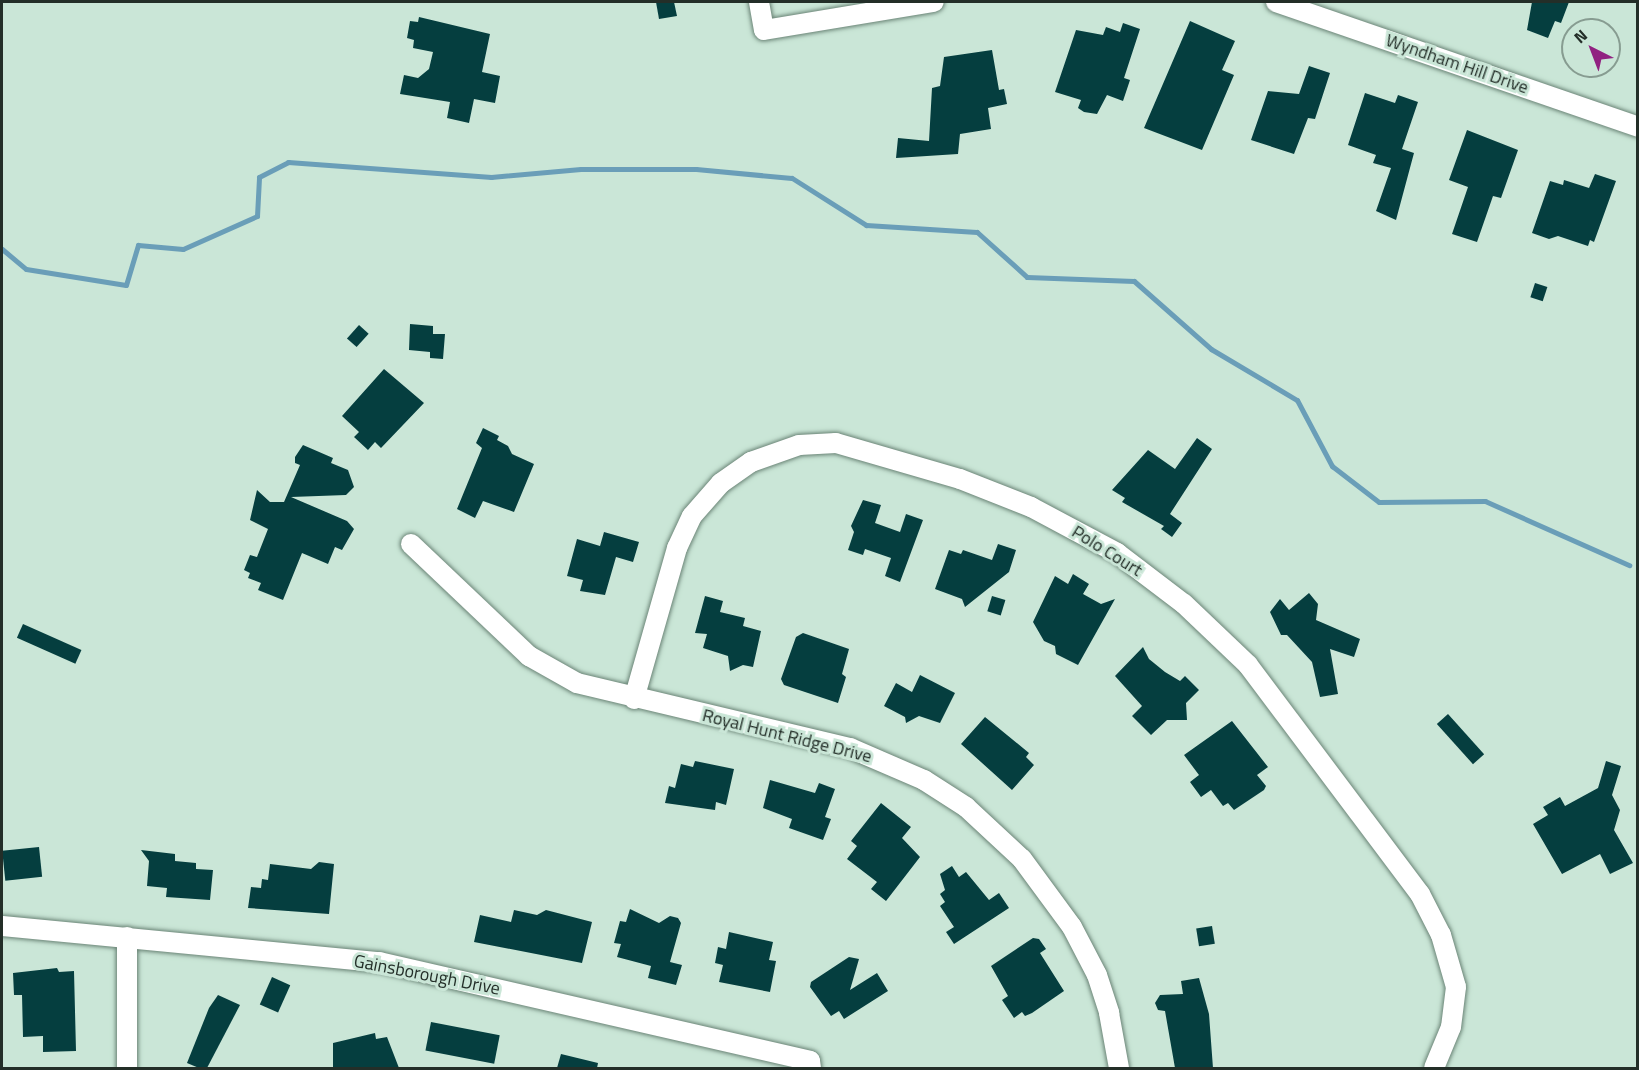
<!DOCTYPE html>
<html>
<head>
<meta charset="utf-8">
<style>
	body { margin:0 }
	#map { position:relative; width:1639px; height:1070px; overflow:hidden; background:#cae6d7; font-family:"Titillium Web",sans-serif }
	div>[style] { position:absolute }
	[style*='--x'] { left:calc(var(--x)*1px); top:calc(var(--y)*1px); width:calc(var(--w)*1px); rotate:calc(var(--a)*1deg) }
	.stream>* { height:5px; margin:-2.5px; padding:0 2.5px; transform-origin:2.5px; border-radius:2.5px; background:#6a9eb8 }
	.building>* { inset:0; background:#053e3f; transform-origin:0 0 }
	.roads { filter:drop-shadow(0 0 2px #6a8476) drop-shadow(0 0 2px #6a8476) }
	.minor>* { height:20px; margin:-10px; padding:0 10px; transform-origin:10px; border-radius:10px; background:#fff }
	span { translate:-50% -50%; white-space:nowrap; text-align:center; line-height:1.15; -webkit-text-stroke:6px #cae6d7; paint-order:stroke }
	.street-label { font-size:18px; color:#232e28 }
	.frame { position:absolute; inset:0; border:3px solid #232e28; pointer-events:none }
	.north { position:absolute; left:1561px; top:18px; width:60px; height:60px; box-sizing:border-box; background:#cae6d7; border:2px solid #879c91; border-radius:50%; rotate:318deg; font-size:16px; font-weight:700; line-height:24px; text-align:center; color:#232e28 }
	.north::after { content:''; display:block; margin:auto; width:21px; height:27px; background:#912181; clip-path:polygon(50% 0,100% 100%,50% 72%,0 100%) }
</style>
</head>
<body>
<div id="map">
	<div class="stream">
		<div style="--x:2;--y:249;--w:31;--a:40"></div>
		<div style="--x:26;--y:269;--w:101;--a:9.1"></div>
		<div style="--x:126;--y:285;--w:42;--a:-73.3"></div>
		<div style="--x:138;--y:245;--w:45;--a:5.1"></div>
		<div style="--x:183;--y:249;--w:81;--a:-24"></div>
		<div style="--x:257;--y:216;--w:39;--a:-87"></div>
		<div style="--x:259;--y:177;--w:33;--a:-27"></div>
		<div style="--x:288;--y:162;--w:204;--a:4.2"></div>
		<div style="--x:491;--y:177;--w:90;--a:-5.1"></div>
		<div style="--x:581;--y:169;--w:115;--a:0"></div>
		<div style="--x:696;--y:169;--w:96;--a:5.4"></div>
		<div style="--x:792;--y:178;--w:88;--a:32.4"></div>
		<div style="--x:866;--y:225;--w:111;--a:3.6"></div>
		<div style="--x:977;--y:232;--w:67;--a:42"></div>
		<div style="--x:1027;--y:277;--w:107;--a:2.1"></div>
		<div style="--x:1134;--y:281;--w:103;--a:41.4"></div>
		<div style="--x:1211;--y:349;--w:100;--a:30.7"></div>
		<div style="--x:1297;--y:400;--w:75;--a:62.1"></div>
		<div style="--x:1332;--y:466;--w:59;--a:37.5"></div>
		<div style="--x:1379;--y:502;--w:106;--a:-0.5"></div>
		<div style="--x:1485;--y:501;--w:158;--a:24"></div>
	</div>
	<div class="building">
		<div style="clip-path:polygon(656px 2px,674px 2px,677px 16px,659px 19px)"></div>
		<div style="clip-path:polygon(1532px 2px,1569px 2px,1561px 23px,1555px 21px,1548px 38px,1527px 30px)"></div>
		<div style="clip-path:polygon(419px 17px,490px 34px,482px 72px,500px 76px,495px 103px,474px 99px,469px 123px,447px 118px,450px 102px,400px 94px,404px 75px,418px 78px,429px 69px,433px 52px,413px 48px,414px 40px,407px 38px,410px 21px,418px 22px)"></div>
		<div style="clip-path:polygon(1190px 21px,1235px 41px,1222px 70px,1234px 75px,1202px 150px,1144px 128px)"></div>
		<div style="clip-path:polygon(1123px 23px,1140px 29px,1124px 78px,1130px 80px,1123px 101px,1107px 95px,1097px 114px,1084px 112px,1078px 108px,1081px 100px,1055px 92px,1076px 30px,1103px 35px,1106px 27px,1120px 32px)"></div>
		<div style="clip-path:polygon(992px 50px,999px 90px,1004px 89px,1007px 104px,988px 108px,991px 129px,960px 134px,958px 154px,896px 158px,898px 138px,929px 141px,932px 88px,940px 86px,944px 57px)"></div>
		<div style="clip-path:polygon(1309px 66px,1330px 73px,1315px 119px,1308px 118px,1294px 154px,1251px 140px,1268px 91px,1299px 94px)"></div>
		<div style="clip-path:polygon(1365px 93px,1395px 103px,1398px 95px,1418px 102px,1402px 149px,1414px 153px,1396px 220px,1376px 211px,1391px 168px,1373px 163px,1376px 155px,1348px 145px)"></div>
		<div style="clip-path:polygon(1467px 130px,1518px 150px,1501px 198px,1493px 196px,1477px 242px,1452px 234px,1468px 187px,1449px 180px)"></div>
		<div style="clip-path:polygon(1595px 174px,1616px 181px,1594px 242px,1590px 240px,1588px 246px,1558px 236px,1549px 239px,1532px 233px,1550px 181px,1563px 185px,1564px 180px,1589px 188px)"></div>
		<div style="left:1535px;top:283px;width:13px;height:15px;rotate:18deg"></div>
		<div style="clip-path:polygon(410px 324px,433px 326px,433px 334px,445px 334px,443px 359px,430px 358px,430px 352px,409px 350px)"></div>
		<div style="left:359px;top:325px;width:13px;height:18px;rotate:42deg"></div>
		<div style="clip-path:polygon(384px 369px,424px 403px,381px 448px,375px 442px,368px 450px,354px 437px,359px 432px,342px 416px)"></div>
		<div style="clip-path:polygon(483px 428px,499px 436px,497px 440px,508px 446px,512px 454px,534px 464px,514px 512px,483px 501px,475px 518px,457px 509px,482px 448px,476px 443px)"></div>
		<div style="clip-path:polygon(1197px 438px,1212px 449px,1170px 514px,1182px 523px,1172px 537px,1161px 529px,1164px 526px,1122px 502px,1125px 498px,1112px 490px,1148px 450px,1175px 469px)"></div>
		<div style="clip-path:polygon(303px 445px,333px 458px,331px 463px,348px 470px,354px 487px,346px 495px,291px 497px,347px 521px,354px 529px,342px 550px,335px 547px,328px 564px,302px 553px,283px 600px,258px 590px,261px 583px,248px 578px,250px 573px,244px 570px,250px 555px,257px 557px,268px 529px,250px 520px,257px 490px,270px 502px,284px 502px,300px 465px,295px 463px,295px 457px)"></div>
		<div style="clip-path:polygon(863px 500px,881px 505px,875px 523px,900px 532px,906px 514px,923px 520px,900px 582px,885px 576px,891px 558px,865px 549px,863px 555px,848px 550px,854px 532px,851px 526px)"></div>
		<div style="clip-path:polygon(604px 532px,639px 542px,633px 562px,616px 557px,605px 595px,580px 591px,583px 580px,567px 576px,577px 539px,600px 546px)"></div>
		<div style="clip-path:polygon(998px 544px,1016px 550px,1009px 572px,965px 607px,962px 599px,935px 589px,949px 550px,961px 554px,963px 550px,992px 560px)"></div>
		<div style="clip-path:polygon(1073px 574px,1089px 584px,1083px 594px,1101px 604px,1115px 599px,1078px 665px,1056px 654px,1055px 646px,1044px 641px,1033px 622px,1055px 576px,1068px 584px)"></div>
		<div style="clip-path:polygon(1309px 593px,1318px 604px,1316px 620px,1360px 639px,1354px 657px,1330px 649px,1338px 694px,1320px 697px,1312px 662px,1287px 635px,1281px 635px,1270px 612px,1280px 599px,1289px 610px)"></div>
		<div style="clip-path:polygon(705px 596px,723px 601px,720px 612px,745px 618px,743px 626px,761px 631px,753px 667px,743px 665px,730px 671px,728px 656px,703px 648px,707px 634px,695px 633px)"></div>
		<div style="left:992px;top:596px;width:14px;height:16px;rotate:17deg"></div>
		<div style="left:23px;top:624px;width:64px;height:15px;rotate:24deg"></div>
		<div style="clip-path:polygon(803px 633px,849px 649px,842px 674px,846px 677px,838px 703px,784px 685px,781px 679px,796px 637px)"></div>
		<div style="clip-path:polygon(1143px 647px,1149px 659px,1165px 672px,1180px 681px,1185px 676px,1199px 690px,1186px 703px,1187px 720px,1167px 720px,1151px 735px,1132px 716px,1142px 706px,1115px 676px)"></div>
		<div style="clip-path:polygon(920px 675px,955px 693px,940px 723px,919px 716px,906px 723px,905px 717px,884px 706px,896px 683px,912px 692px)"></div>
		<div style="left:1448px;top:714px;width:54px;height:15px;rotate:48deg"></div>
		<div style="clip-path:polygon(985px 717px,1029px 753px,1026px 757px,1034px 765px,1012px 790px,961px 744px)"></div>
		<div style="clip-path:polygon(1232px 721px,1268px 767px,1257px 775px,1266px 786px,1264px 790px,1234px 810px,1228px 803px,1223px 806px,1211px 790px,1201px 797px,1190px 782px,1199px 775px,1184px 755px)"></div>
		<div style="clip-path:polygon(695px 761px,734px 769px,726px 805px,716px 802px,715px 810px,665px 803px,669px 786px,675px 788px,681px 764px,693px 767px)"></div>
		<div style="clip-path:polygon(1606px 761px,1621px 766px,1612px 795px,1620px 810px,1614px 830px,1633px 863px,1610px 874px,1600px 854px,1562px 874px,1533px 824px,1548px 815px,1543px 807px,1560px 797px,1565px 806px,1598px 788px)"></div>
		<div style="clip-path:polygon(770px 780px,815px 793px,819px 783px,835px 789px,825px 817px,831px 819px,823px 840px,789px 828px,792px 819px,763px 808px)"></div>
		<div style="clip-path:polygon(881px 803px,911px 827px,902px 838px,920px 857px,886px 901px,871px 889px,877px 882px,847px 859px,857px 846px,851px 841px)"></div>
		<div style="left:39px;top:847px;width:30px;height:37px;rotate:84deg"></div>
		<div style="clip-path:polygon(141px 850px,175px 854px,175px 861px,196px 863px,196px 869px,213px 870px,210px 900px,166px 897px,167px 888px,147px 886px,149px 861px)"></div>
		<div style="clip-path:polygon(319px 862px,334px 864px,329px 914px,248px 908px,251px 887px,261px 888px,262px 879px,268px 880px,270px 864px,311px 869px)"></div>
		<div style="clip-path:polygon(952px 866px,959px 877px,966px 872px,989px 900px,999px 893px,1009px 908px,954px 944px,946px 932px,954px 927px,940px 906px,945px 902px,940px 894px,945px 890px,940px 874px)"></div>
		<div style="clip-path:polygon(630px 909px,659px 923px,670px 916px,678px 918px,681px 923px,670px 962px,682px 965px,676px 985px,648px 978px,651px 966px,617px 957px,621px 944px,614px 943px,620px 921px,626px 922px)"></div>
		<div style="clip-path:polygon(514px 910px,537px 915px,546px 910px,592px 922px,582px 963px,474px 942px,480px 915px,511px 922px)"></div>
		<div style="left:1212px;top:926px;width:18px;height:16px;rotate:81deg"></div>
		<div style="clip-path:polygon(729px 932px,773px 942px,769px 960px,776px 961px,770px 992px,719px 982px,723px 965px,715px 963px,718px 947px,726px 949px)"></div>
		<div style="clip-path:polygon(1033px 938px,1039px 939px,1046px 949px,1040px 953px,1064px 991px,1032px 1013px,1025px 1016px,1022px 1012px,1014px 1018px,1002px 1000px,1008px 996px,991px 966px)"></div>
		<div style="clip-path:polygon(849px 957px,859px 959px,850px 990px,877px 973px,888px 991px,844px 1019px,839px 1011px,831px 1016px,810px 987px,811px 982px)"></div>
		<div style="clip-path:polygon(57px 968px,59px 972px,74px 971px,76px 1051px,43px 1052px,43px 1036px,23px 1037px,22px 995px,14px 995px,13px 973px)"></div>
		<div style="left:272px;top:977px;width:20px;height:30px;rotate:24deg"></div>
		<div style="clip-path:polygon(1199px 978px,1209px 1014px,1213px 1068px,1175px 1068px,1165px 1011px,1158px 1010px,1155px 1003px,1160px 995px,1183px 994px,1181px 981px)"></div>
		<div style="clip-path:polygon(218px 995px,240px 1005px,207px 1068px,199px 1068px,187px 1063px,209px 1008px)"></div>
		<div style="left:431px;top:1022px;width:70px;height:29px;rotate:11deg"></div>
		<div style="clip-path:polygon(375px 1033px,376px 1039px,387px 1037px,399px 1068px,333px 1068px,333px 1043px)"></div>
		<div style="clip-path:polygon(561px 1054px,598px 1063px,597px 1068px,557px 1068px)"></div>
	</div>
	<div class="roads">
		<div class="minor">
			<div style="--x:759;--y:2;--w:28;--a:80"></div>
			<div style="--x:764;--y:30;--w:172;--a:-9.4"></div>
			<div style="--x:1276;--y:2;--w:383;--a:19"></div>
			<div style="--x:411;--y:544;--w:163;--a:43.5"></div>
			<div style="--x:529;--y:656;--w:55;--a:29.4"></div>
			<div style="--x:577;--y:683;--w:281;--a:13.4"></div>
			<div style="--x:850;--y:748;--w:81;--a:23.4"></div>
			<div style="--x:924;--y:780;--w:50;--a:32.7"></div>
			<div style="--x:966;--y:807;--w:76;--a:42.9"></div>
			<div style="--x:1022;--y:859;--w:84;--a:53.7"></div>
			<div style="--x:1072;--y:927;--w:54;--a:62.5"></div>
			<div style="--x:1097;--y:975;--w:40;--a:72"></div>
			<div style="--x:1109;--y:1013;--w:56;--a:79.7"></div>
			<div style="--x:634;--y:699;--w:157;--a:-74.1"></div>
			<div style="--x:677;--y:548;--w:35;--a:-65"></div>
			<div style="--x:692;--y:516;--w:44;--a:-48.7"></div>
			<div style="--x:721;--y:483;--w:37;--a:-35"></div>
			<div style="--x:751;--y:462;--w:51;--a:-19.5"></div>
			<div style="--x:799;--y:445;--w:37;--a:-3"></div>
			<div style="--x:836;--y:443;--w:129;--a:16.2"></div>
			<div style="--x:960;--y:479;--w:76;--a:21.5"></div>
			<div style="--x:1031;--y:507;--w:98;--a:28.1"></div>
			<div style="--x:1117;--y:553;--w:84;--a:37.3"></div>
			<div style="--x:1184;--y:604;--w:88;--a:43.6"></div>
			<div style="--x:1248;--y:665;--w:286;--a:53.1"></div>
			<div style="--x:1420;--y:894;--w:46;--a:62.9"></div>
			<div style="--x:1441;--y:935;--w:54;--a:73.9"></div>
			<div style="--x:1456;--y:987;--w:40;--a:97.1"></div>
			<div style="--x:1451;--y:1027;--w:44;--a:112.5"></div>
			<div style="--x:2;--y:926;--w:379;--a:5.5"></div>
			<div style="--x:379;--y:962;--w:442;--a:12.9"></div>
			<div style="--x:810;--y:1061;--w:7;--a:82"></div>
			<div style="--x:127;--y:1068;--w:131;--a:-90"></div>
		</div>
	</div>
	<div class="street-label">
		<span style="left:1457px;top:64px;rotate:19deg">Wyndham Hill Drive</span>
		<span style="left:1107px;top:551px;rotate:32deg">Polo Court</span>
		<span style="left:787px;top:736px;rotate:14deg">Royal Hunt Ridge Drive</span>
		<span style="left:427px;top:975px;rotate:11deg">Gainsborough Drive</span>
	</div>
	<div class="frame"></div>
	<div class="north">N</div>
</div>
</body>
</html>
